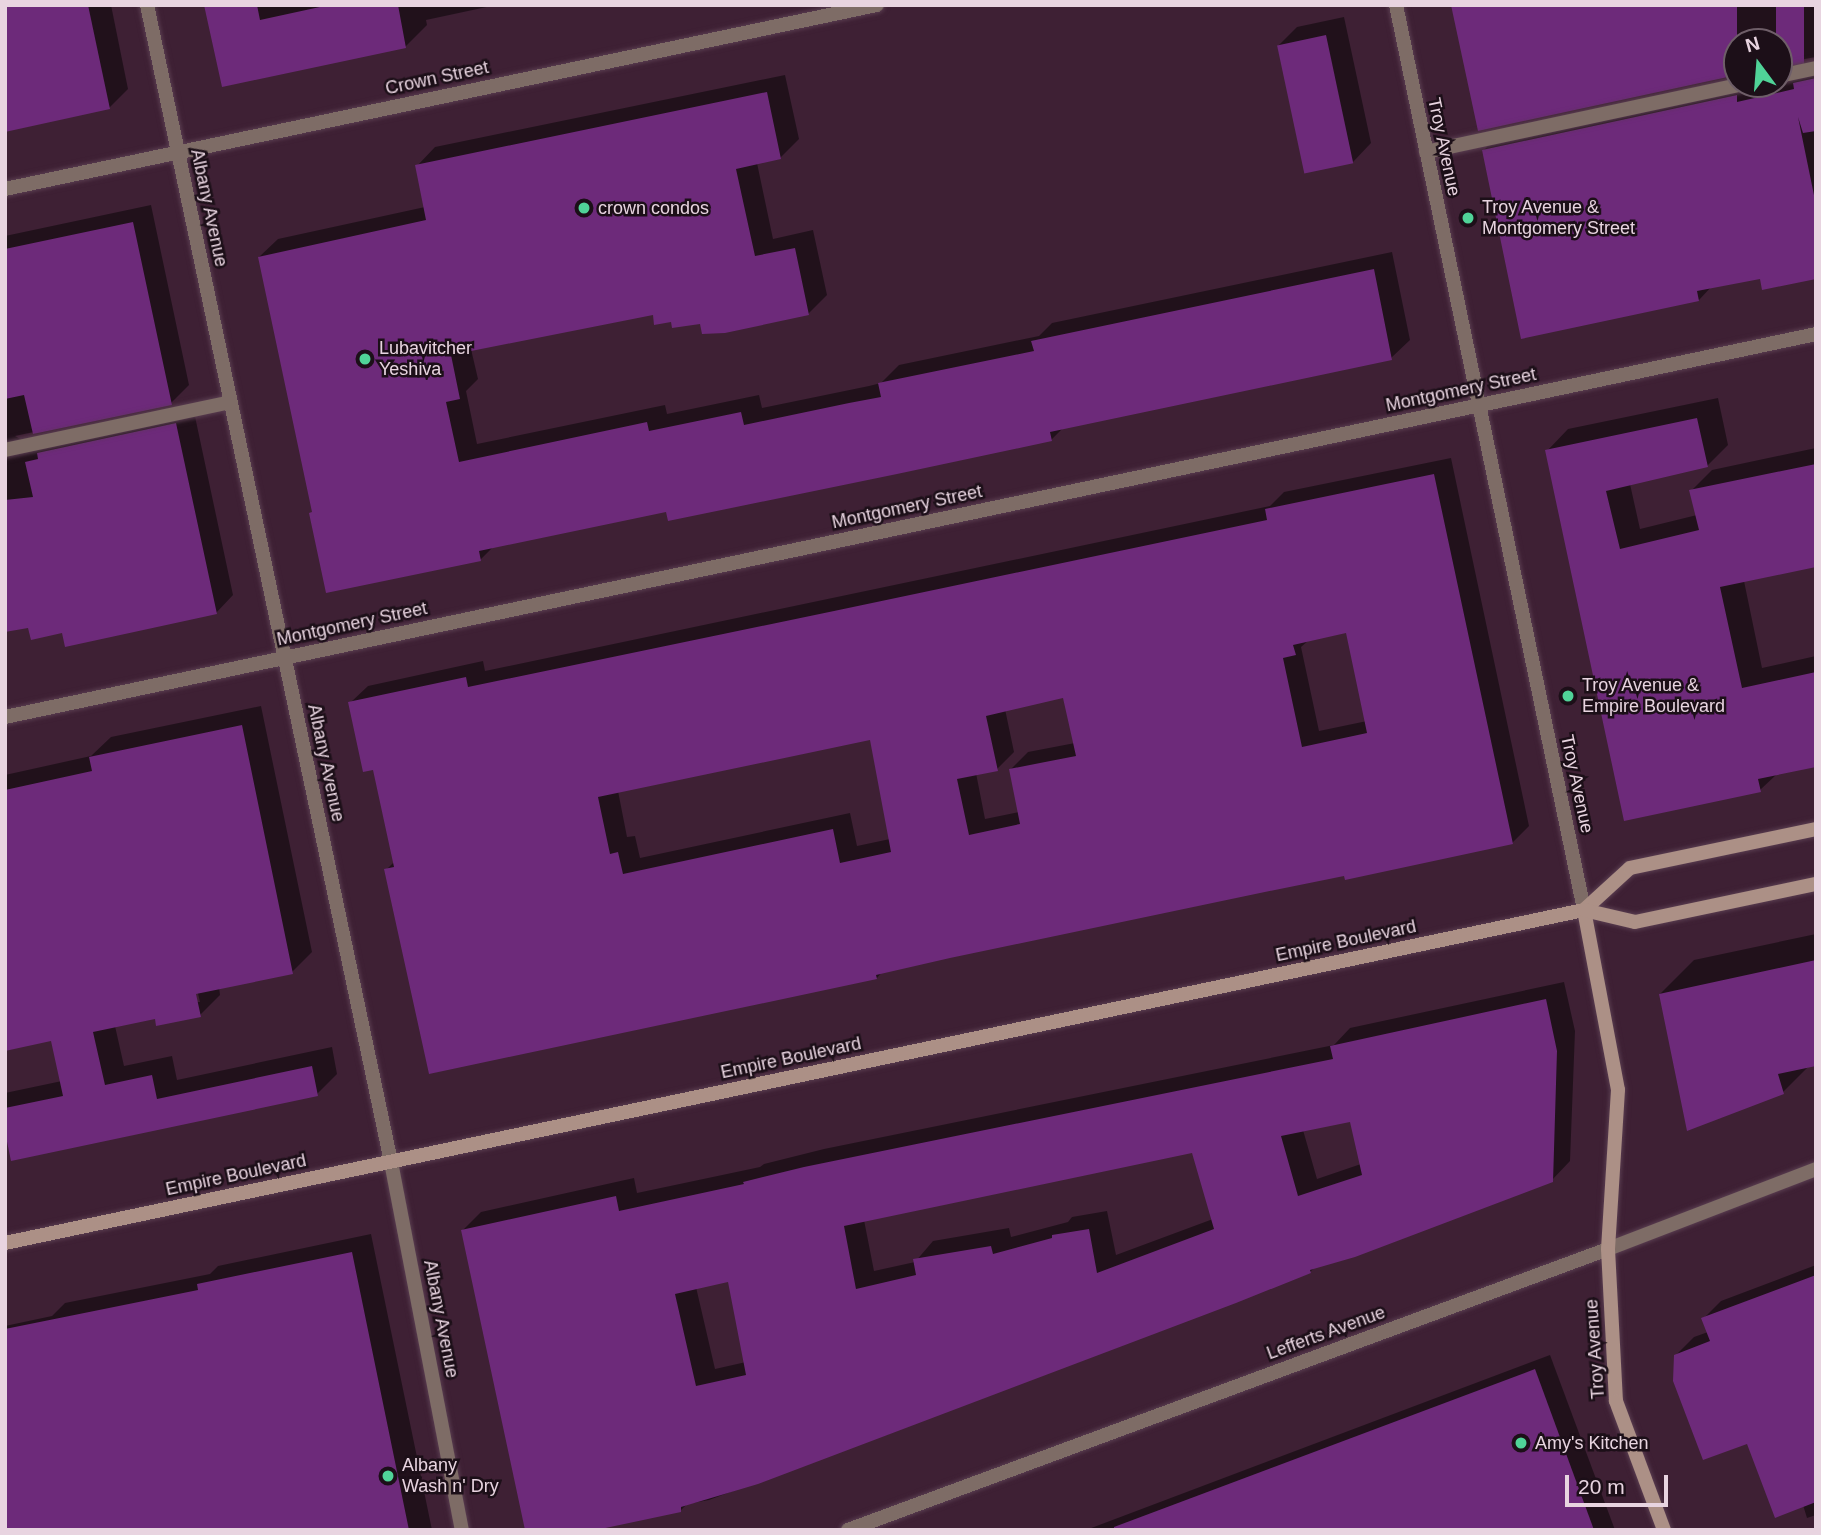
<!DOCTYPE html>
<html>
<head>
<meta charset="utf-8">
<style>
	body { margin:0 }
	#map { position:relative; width:1821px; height:1535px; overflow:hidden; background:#3e2034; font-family:Arial,sans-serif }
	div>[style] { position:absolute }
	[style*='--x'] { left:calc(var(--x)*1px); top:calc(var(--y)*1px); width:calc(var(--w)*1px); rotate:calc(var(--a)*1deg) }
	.shadow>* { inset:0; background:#0007 }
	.building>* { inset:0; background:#6d2a7a; transform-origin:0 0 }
	.roads { filter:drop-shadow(0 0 2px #593d50) drop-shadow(0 0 2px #593d50) }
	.service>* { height:14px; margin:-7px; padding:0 7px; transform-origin:7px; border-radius:7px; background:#7e6c66 }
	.minor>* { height:14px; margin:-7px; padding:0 7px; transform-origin:7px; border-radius:7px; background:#7e6c66 }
	.secondary>* { height:14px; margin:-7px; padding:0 7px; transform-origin:7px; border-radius:7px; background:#ac9086 }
	.dots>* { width:19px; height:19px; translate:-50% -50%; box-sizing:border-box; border:4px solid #1c0f18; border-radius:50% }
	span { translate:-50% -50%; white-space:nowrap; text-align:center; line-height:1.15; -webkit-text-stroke:5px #1c0f18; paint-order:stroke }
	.street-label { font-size:18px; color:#e8d4e0 }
	.poi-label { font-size:18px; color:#e8d4e0 }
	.left { translate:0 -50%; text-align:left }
	.frame { position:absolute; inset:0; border:7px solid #e8d4e0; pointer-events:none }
	.north { position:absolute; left:1723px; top:28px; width:70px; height:70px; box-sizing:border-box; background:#1c0f18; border:2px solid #6e5e68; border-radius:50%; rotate:344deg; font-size:19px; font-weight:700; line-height:28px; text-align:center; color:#e8d4e0 }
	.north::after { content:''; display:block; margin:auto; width:24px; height:32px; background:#50d398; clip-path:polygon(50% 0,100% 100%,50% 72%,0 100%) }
	.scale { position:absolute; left:1565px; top:1475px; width:103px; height:32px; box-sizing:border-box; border:4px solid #e8d4e0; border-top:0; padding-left:9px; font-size:21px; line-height:24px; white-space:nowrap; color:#e8d4e0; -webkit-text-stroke:5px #1c0f18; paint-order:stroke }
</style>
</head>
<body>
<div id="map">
	<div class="shadow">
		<div style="clip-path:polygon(5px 5px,111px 5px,128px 89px,109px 108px)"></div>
		<div style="clip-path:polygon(206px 5px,496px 5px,426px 20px,427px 25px,406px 46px,223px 85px)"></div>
		<div style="clip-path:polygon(1453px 5px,1816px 5px,1816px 57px,1783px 63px,1786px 69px,1816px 68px,1816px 277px,1761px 277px,1712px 286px,1699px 300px,1484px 150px,1498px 136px,1742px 84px,1779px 84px,1779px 42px,1737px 42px,1737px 74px,1479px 129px)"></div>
		<div style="clip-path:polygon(1344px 17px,1371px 143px,1353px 162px,1278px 46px,1297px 27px)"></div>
		<div style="clip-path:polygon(785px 75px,799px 139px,780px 158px,757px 163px,773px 239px,813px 230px,827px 295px,808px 314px,702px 322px,673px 320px,654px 313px,471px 349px,478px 379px,466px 391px,477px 444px,665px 405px,667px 414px,759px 395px,762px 408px,869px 386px,881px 383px,899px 365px,1039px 336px,1052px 323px,1392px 252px,1410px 340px,1391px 358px,1063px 428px,1051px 440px,667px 510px,494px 546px,481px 559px,314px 510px,259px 257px,278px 239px,425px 207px,417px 166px,435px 147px)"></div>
		<div style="clip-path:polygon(151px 205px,189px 385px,171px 403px,15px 436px,26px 442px,193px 407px,233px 595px,216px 613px,63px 631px,30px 626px,5px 631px,5px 236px)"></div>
		<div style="clip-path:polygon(1718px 398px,1728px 445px,1707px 466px,1630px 484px,1640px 529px,1697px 515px,1691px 491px,1712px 470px,1816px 448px,1816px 565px,1744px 581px,1762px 668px,1816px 656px,1816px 766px,1777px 774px,1760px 790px,1547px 451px,1568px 429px)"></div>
		<div style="clip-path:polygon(evenodd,1451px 458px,1529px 826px,1512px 843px,1346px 874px,883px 971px,877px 978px,386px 870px,395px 861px,374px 768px,350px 703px,368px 686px,483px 661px,485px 671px,1270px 506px,1284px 492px,1451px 458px,1348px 631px,1367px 721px,1319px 731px,1301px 647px,1309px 640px,1348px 631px,1451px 458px,1065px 696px,1075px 743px,1028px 752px,1011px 769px,1019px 812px,985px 819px,976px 773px,997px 769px,1014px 752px,1005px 709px,1065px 696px,1451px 458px,871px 738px,890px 839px,857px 846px,850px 813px,640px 858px,635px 836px,627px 837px,618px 791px,871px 738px)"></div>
		<div style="clip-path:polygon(evenodd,261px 706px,312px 952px,292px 972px,219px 987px,220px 995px,200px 1015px,156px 1017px,115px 1026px,124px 1066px,172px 1056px,177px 1080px,332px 1047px,337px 1074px,317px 1094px,5px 1142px,5px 1093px,62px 1081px,53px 1039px,5px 1049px,5px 775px,91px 756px,111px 737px,261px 706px,196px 985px,200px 1002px,196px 1002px,193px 986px,196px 985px)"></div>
		<div style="clip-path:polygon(1816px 934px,1816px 1064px,1810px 1065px,1783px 1092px,1660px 994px,1694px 960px)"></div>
		<div style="clip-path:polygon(evenodd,1564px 982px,1575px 1031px,1570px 1161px,1552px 1180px,1315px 1267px,1310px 1272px,1235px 1301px,709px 1500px,687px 1504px,681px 1510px,463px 1230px,481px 1212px,634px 1178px,637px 1193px,760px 1167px,764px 1164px,824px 1149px,1334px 1045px,1350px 1028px,1564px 982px,1352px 1119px,1361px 1164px,1317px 1179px,1303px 1130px,1352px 1119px,1564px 982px,1194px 1151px,1213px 1219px,1116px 1255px,1107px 1211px,1072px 1217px,1068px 1222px,1011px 1237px,1009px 1228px,933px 1241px,915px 1262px,874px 1271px,864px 1220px,1194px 1151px,1564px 982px,729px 1280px,746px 1362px,715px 1369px,696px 1287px,729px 1280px)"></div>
		<div style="clip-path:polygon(371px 1234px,432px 1530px,5px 1530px,5px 1326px,52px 1316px,65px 1303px,210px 1274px,218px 1266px)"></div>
		<div style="clip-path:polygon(1816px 1265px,1816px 1515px,1807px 1518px,1803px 1505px,1676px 1355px,1694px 1337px,1708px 1332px,1703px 1319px,1721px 1301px)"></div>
		<div style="clip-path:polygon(1550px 1355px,1615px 1530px,1086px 1530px)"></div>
	</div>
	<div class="building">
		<div style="clip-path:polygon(5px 5px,88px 5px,110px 109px,5px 132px)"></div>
		<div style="clip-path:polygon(204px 5px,257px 5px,260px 20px,329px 5px,398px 5px,406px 48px,222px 87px)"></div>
		<div style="clip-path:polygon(1451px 5px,1737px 5px,1737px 75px,1478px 131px)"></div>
		<div style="left:1776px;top:5px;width:28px;height:60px"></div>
		<div style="left:1326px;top:35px;width:131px;height:50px;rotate:78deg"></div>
		<div style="clip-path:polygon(1816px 78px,1816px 131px,1803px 133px,1798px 117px,1816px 205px,1816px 279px,1762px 290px,1760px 279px,1697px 291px,1699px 301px,1521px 339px,1482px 150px,1737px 95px,1737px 102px,1794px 89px,1793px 83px)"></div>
		<div style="clip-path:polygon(767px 92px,781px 159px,736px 169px,755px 256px,795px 248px,809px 315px,725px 333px,702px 334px,700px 324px,672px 328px,671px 322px,654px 325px,653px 315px,451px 355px,460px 399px,446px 402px,459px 462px,647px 422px,649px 431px,741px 412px,744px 425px,849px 403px,881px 397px,878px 383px,1034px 351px,1031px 341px,1374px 269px,1392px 360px,1050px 432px,1052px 441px,897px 474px,668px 521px,666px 512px,479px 551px,481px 561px,326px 593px,309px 513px,312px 512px,258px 257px,426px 220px,415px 165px)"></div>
		<div style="clip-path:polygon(133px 222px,172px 405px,33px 434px,24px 395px,5px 399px,5px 249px)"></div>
		<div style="clip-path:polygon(1697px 418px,1708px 467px,1606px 491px,1620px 549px,1699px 530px,1689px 490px,1816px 464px,1816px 567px,1720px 587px,1742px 688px,1816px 672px,1816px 767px,1758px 779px,1761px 792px,1624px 821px,1545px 450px)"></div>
		<div style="clip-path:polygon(176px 423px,217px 614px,65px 647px,62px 633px,31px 640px,28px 628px,5px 632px,5px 500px,33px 497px,25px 462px,38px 459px,37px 453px)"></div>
		<div style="clip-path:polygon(evenodd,1434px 474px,1513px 844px,1345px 880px,1344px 876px,1260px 893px,950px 958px,876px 975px,877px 979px,429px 1074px,384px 869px,394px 867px,373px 770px,363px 772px,348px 702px,466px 677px,468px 687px,834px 611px,1267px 520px,1265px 509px,1434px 474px,1346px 633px,1367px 733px,1302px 747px,1283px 658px,1296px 655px,1293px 645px,1346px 633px,1434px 474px,1063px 698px,1076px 756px,1009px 769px,1020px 824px,969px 835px,957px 779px,998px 771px,986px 716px,1063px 698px,1434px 474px,870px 740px,891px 852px,840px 863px,833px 829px,623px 874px,618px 852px,610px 854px,598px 797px,870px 740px)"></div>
		<div style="clip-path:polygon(242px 725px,293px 974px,196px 994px,201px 1017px,156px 1026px,155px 1019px,93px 1032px,105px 1085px,152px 1075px,157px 1099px,312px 1066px,318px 1096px,11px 1161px,5px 1132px,5px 1108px,63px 1096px,51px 1041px,5px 1051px,5px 790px,92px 771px,89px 757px)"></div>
		<div style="clip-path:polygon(1816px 960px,1816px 1066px,1778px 1074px,1784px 1094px,1687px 1131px,1659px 994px)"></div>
		<div style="clip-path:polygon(evenodd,1546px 999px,1557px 1051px,1553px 1182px,1355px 1257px,1310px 1270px,1311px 1273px,1236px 1303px,758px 1484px,681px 1507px,681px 1512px,596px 1530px,525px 1530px,461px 1230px,616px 1196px,619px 1211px,744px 1184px,743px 1182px,804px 1167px,1333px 1059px,1330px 1046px,1546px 999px,1350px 1122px,1362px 1175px,1298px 1196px,1281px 1136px,1350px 1122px,1546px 999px,1192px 1153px,1214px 1229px,1097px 1273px,1089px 1229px,1052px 1235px,1052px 1238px,993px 1254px,991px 1246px,913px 1259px,916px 1275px,856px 1289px,844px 1226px,1192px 1153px,1546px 999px,728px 1282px,746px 1375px,696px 1386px,675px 1294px,728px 1282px)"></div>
		<div style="clip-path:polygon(352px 1252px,409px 1530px,5px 1530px,5px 1329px,198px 1290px,197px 1284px)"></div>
		<div style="clip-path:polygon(1816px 1275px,1816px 1502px,1775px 1518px,1747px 1444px,1703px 1460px,1673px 1381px,1674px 1355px,1710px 1341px,1701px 1318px)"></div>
		<div style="clip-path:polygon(1535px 1369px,1594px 1530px,1114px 1530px,1114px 1527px)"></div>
	</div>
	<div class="roads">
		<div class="service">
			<div style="--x:1779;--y:76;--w:38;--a:-12"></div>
			<div style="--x:1426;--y:152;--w:324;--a:-12.1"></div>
			<div style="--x:5;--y:450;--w:230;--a:-12"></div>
		</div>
		<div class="minor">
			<div style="--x:147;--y:5;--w:1182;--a:78.09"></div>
			<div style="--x:391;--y:1162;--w:375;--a:79.1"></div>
			<div style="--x:1396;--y:5;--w:924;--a:78.26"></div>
			<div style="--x:5;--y:189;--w:891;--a:-11.92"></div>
			<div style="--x:5;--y:717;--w:1851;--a:-11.94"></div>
			<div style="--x:848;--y:1530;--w:810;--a:-20.29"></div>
			<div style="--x:1608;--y:1249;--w:223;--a:-21"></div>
		</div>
		<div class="secondary">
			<div style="--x:1584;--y:910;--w:183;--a:79.3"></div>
			<div style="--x:1618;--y:1090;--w:159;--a:93.6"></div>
			<div style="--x:1608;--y:1249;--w:152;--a:87"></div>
			<div style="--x:1616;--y:1401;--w:138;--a:69.6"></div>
			<div style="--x:1584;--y:910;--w:62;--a:-42.4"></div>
			<div style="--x:1630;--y:868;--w:190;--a:-11.8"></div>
			<div style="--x:5;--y:1243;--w:1614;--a:-11.91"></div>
			<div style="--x:1584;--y:910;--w:52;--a:13.2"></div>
			<div style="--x:1635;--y:922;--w:185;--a:-11.9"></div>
		</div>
	</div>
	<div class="dots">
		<div style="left:584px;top:208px;background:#50d398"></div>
		<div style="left:1468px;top:218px;background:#50d398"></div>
		<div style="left:365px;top:359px;background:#50d398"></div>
		<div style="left:1568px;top:696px;background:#50d398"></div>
		<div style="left:1521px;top:1443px;background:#50d398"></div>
		<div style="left:388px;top:1476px;background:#50d398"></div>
	</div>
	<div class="street-label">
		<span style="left:437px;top:78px;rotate:-12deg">Crown Street</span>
		<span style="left:1444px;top:147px;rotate:78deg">Troy Avenue</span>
		<span style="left:209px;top:208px;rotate:78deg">Albany Avenue</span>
		<span style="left:1461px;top:390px;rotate:-12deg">Montgomery Street</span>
		<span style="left:907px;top:507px;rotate:-12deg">Montgomery Street</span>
		<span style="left:352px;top:624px;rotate:-12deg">Montgomery Street</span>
		<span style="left:326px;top:763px;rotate:78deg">Albany Avenue</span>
		<span style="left:1577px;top:784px;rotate:78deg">Troy Avenue</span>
		<span style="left:1346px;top:941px;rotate:-12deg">Empire Boulevard</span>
		<span style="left:791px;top:1058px;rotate:-12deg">Empire Boulevard</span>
		<span style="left:236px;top:1175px;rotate:-12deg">Empire Boulevard</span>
		<span style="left:441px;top:1319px;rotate:79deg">Albany Avenue</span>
		<span style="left:1326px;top:1333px;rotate:-20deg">Lefferts Avenue</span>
		<span style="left:1595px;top:1349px;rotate:-94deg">Troy Avenue</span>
	</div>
	<div class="poi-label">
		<span class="left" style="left:598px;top:208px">crown condos</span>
		<span class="left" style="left:1482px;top:218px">Troy Avenue &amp;<br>Montgomery Street</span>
		<span class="left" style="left:379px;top:359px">Lubavitcher<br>Yeshiva</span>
		<span class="left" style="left:1582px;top:696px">Troy Avenue &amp;<br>Empire Boulevard</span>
		<span class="left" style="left:1535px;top:1443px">Amy's Kitchen</span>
		<span class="left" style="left:402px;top:1476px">Albany<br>Wash n' Dry</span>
	</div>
	<div class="frame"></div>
	<div class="north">N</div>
	<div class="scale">20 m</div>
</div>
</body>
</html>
